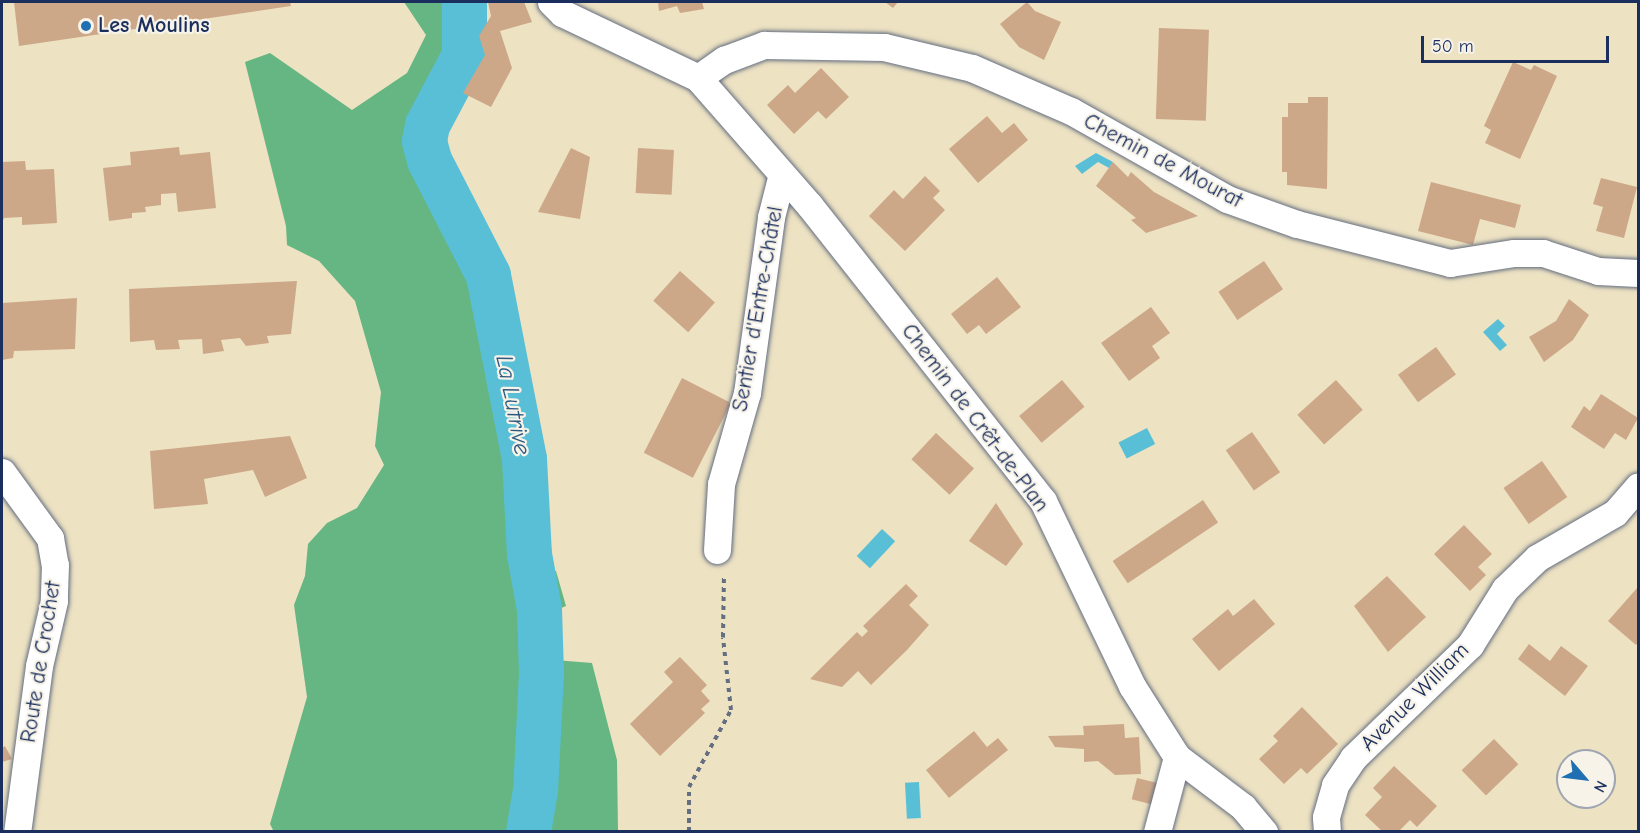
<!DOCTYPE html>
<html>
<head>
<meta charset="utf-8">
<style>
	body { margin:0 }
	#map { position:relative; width:1640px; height:833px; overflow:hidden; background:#ede2c2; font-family:"Comic Neue",sans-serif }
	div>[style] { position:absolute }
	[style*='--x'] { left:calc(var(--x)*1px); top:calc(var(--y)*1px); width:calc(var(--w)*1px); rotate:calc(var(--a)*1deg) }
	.forest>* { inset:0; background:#65b682 }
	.water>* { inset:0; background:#59bfd6; transform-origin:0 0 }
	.river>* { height:45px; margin:-22.5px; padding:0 22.5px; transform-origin:22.5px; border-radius:22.5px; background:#59bfd6 }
	.building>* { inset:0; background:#cca889; transform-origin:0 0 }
	.path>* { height:4px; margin-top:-2px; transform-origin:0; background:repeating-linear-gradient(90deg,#646e81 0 4.5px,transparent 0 9px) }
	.roads { filter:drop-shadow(0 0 2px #646e81) drop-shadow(0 0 2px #646e81) }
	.minor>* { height:27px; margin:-13.5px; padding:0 13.5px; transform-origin:13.5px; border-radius:13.5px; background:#fff }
	.dots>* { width:16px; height:16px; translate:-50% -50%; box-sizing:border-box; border:3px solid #f7f3e8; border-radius:50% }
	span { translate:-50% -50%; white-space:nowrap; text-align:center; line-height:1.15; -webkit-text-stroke:4.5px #f7f3e8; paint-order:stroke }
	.poi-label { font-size:22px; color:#1b2f5e; font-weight:700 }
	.left { translate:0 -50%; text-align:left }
	.street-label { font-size:22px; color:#1b2f5e }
	.water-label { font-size:24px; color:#2e5a82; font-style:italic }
	.frame { position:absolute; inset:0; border:3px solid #1b2f5e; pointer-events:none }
	.north { position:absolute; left:1556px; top:749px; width:60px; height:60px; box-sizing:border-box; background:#f7f3e8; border:2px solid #9fa5b1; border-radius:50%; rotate:118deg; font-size:16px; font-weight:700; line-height:24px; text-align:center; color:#1b2f5e }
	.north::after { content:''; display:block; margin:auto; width:21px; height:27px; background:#1f6fb2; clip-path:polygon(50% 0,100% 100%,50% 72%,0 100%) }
	.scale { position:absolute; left:1421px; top:36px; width:188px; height:27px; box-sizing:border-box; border:3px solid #1b2f5e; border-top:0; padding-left:8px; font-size:18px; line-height:21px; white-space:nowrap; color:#1b2f5e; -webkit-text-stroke:4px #f7f3e8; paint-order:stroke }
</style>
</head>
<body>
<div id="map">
	<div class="forest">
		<div style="clip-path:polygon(404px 2px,474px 2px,476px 28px,427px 138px,517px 436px,523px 572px,556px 571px,566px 606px,535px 619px,542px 659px,592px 663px,617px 760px,618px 831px,274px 832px,270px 824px,307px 697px,294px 605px,305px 576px,308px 544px,327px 523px,357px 508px,384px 465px,375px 446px,381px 392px,355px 301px,319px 261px,287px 245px,286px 226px,245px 62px,270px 53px,352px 110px,407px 73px,426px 35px)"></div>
	</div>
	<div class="water">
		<div style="clip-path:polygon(1096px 153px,1113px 162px,1109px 168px,1098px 162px,1082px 174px,1075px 166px)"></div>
		<div style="clip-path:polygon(1498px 319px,1505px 326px,1497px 334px,1507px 345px,1500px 351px,1483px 332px)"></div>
		<div style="left:1147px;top:428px;width:18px;height:32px;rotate:63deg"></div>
		<div style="left:882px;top:529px;width:18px;height:37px;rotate:43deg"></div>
		<div style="left:919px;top:782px;width:36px;height:14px;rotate:87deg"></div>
	</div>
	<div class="river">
		<div style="--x:464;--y:2;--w:53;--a:90"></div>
		<div style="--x:464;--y:55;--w:79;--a:117.9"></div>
		<div style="--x:427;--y:125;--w:16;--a:101"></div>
		<div style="--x:424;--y:141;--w:20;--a:75"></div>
		<div style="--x:429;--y:160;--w:129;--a:62.8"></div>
		<div style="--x:488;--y:275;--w:187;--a:78.9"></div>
		<div style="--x:524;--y:459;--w:95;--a:87"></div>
		<div style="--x:529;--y:554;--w:56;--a:79.7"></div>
		<div style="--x:539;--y:609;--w:64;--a:88.2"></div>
		<div style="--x:541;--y:673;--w:117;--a:92.9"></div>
		<div style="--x:535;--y:790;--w:43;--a:99.5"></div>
	</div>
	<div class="building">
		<div style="clip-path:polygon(14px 2px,290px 2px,291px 6px,19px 46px)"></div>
		<div style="clip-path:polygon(488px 2px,524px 2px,532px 22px,500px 31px,512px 68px,491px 107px,463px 93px,485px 55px,479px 36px,491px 16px)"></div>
		<div style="clip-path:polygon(658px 2px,702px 2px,704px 9px,680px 13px,677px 6px,659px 11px)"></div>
		<div style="clip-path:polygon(885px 2px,898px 2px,893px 8px)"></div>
		<div style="clip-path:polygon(1027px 2px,1035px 11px,1061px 22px,1044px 60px,1019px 47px,1000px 24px)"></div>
		<div style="left:1159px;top:28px;width:50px;height:91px;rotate:2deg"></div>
		<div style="clip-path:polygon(1513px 62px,1531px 70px,1534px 65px,1557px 76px,1520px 159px,1485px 143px,1491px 130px,1484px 126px)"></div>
		<div style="clip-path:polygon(821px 68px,849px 97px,826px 119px,818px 111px,794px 134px,767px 105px,788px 85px,795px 93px)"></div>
		<div style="clip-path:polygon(1308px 97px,1328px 97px,1327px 189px,1287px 185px,1287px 172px,1282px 172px,1282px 117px,1288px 117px,1288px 103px,1308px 103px)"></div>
		<div style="clip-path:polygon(987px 116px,1002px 133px,1014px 123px,1028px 140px,978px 183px,949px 149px)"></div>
		<div style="clip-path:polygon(179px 147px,180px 155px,210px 152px,216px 208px,178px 212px,176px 193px,161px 194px,161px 205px,145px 207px,146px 212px,132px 213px,132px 218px,109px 221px,103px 168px,131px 165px,130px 152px)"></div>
		<div style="clip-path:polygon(571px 148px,590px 157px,580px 219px,538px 212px)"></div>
		<div style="left:638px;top:148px;width:36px;height:45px;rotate:3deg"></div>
		<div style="clip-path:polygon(25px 161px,26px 170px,54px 169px,57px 223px,22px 225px,22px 217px,4px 218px,2px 223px,2px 162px)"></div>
		<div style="clip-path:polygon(1113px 162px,1128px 177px,1131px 172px,1154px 192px,1198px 216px,1146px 233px,1131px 220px,1136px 218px,1096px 186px)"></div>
		<div style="clip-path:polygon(925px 176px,940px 191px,933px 198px,945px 210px,905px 251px,869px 216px,894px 190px,903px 199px)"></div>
		<div style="clip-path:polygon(1601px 178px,1637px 187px,1624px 238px,1596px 231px,1603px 207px,1593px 204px)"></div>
		<div style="clip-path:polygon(1431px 182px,1521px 205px,1515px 228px,1480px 219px,1473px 245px,1418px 231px)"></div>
		<div style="left:1264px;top:261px;width:34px;height:55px;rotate:56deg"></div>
		<div style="left:680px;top:271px;width:47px;height:40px;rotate:42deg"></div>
		<div style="clip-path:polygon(997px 277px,1021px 307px,986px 334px,979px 325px,967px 334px,951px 314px)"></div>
		<div style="clip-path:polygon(297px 281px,291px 334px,267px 336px,269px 343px,246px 346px,240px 338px,221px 340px,224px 351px,203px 354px,202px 339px,178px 340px,180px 349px,156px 350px,154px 340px,130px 342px,129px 289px)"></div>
		<div style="clip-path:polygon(77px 298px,75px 349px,14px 351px,13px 358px,2px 360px,2px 303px)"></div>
		<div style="clip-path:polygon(1569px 299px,1589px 315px,1573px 340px,1544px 362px,1529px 337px,1556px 321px)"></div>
		<div style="clip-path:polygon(1151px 307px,1170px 333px,1152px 346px,1160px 358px,1129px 381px,1101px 343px)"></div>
		<div style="left:1436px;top:347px;width:34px;height:47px;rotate:54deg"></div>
		<div style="left:682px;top:378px;width:55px;height:84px;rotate:27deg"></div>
		<div style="left:1062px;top:380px;width:35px;height:56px;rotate:50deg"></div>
		<div style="left:1336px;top:380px;width:40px;height:52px;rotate:48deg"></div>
		<div style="clip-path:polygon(1601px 394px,1638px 418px,1626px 440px,1615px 433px,1604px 449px,1571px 427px,1584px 406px,1590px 411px)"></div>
		<div style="left:1252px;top:432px;width:49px;height:32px;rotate:55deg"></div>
		<div style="left:936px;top:433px;width:52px;height:36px;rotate:43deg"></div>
		<div style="clip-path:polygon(290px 436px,307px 478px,265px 497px,253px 470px,204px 479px,208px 504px,154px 509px,150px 451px)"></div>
		<div style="left:1542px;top:461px;width:44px;height:47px;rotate:55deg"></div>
		<div style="left:1203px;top:500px;width:27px;height:109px;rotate:56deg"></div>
		<div style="clip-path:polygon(996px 503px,1023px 544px,1006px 566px,969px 541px)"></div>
		<div style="clip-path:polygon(1464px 525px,1492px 554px,1478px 567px,1486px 575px,1470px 591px,1434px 554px)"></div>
		<div style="clip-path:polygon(1387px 576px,1426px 617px,1388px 652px,1354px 606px)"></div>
		<div style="clip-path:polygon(906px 584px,918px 596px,909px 605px,929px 625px,907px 650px,871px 685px,858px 671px,842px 687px,810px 679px,857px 632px,862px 637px,868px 631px,863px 626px)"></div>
		<div style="clip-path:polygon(1638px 587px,1638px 642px,1636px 645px,1608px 621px)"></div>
		<div style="clip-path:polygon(1254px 599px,1275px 624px,1219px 671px,1192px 639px,1228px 609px,1233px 616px)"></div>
		<div style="clip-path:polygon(1529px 644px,1550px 661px,1561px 646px,1588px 666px,1565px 696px,1518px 659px)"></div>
		<div style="clip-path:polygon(680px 657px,707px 685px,701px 691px,710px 701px,701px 709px,705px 713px,660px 756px,630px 724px,673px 682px,664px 672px)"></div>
		<div style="clip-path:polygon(1302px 707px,1338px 744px,1307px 774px,1301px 768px,1284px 784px,1259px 759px,1278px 741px,1273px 736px)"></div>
		<div style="clip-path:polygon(1124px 724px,1125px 738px,1139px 737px,1141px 774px,1115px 775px,1098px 761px,1084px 762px,1084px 749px,1055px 747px,1048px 736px,1084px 735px,1083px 726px)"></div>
		<div style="clip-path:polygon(974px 731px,987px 747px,998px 738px,1008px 750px,949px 798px,926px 770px)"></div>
		<div style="left:1494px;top:739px;width:35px;height:45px;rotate:46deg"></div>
		<div style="clip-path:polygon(5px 746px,12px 759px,2px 762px,2px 748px)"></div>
		<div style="clip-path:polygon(1394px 766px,1437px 806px,1417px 827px,1410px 820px,1398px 832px,1383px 832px,1365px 815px,1382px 797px,1373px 788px)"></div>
		<div style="left:1137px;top:778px;width:21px;height:22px;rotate:14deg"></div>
	</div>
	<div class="path">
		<div style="--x:689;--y:832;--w:45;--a:-90"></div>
		<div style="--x:689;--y:787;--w:88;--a:-61.4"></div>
		<div style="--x:731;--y:710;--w:73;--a:-96.3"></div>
		<div style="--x:723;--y:637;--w:62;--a:-89.1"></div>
	</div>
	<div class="roads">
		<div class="minor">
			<div style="--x:551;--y:2;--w:16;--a:45"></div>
			<div style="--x:562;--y:13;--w:151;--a:25.5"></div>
			<div style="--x:698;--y:78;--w:170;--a:48.8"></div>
			<div style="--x:810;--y:206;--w:376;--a:51.7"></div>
			<div style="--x:1043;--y:501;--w:205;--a:64.3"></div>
			<div style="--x:1132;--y:686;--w:84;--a:57.6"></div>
			<div style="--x:1177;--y:757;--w:83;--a:37.1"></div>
			<div style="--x:1243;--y:807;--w:33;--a:50"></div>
			<div style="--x:698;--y:78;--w:32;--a:-35"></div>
			<div style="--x:724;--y:60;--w:43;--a:-20.6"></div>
			<div style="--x:764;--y:45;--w:120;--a:1"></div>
			<div style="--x:884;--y:47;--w:90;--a:13.4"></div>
			<div style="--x:972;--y:68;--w:108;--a:23.5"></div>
			<div style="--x:1071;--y:111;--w:179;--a:29.4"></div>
			<div style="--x:1227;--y:199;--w:74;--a:19.7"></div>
			<div style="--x:1297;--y:224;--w:158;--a:14.3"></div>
			<div style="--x:1450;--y:263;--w:65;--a:-8.9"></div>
			<div style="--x:1514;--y:253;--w:29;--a:0"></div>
			<div style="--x:1543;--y:253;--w:58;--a:18.1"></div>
			<div style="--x:1598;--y:271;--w:40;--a:2.9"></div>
			<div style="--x:2;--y:472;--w:82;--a:54"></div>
			<div style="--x:50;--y:538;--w:27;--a:80"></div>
			<div style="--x:55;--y:565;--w:36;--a:92"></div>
			<div style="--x:54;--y:601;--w:67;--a:103"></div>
			<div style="--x:39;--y:666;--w:167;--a:97.5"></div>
			<div style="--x:717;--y:550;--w:66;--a:-86.5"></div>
			<div style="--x:721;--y:484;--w:95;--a:-74.1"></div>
			<div style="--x:747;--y:393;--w:178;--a:-82.2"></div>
			<div style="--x:771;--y:217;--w:44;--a:-75.7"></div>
			<div style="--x:1157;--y:832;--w:78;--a:-75.1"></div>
			<div style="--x:1327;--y:832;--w:15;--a:-94"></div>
			<div style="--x:1326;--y:817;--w:33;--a:-74"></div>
			<div style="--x:1335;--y:785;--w:32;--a:-56"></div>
			<div style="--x:1353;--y:758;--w:163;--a:-44"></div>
			<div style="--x:1470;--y:645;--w:66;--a:-58"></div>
			<div style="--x:1505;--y:589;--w:45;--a:-44.1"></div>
			<div style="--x:1537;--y:558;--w:90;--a:-30"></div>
			<div style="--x:1615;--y:513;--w:35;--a:-49"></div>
		</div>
	</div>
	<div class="dots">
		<div style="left:86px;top:26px;background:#1f6fb2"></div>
	</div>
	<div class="poi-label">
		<span class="left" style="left:98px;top:26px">Les Moulins</span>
	</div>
	<div class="street-label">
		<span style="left:1163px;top:161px;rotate:28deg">Chemin de Mourat</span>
		<span style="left:758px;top:309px;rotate:-80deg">Sentier d'Entre-Châtel</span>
		<span style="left:975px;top:418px;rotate:53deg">Chemin de Crêt-de-Plan</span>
		<span style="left:41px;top:662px;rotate:-81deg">Route de Crochet</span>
		<span style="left:1415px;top:697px;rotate:-45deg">Avenue William</span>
	</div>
	<div class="water-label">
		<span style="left:513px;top:405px;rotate:79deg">La Lutrive</span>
	</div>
	<div class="frame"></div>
	<div class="north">N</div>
	<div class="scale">50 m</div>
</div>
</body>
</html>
